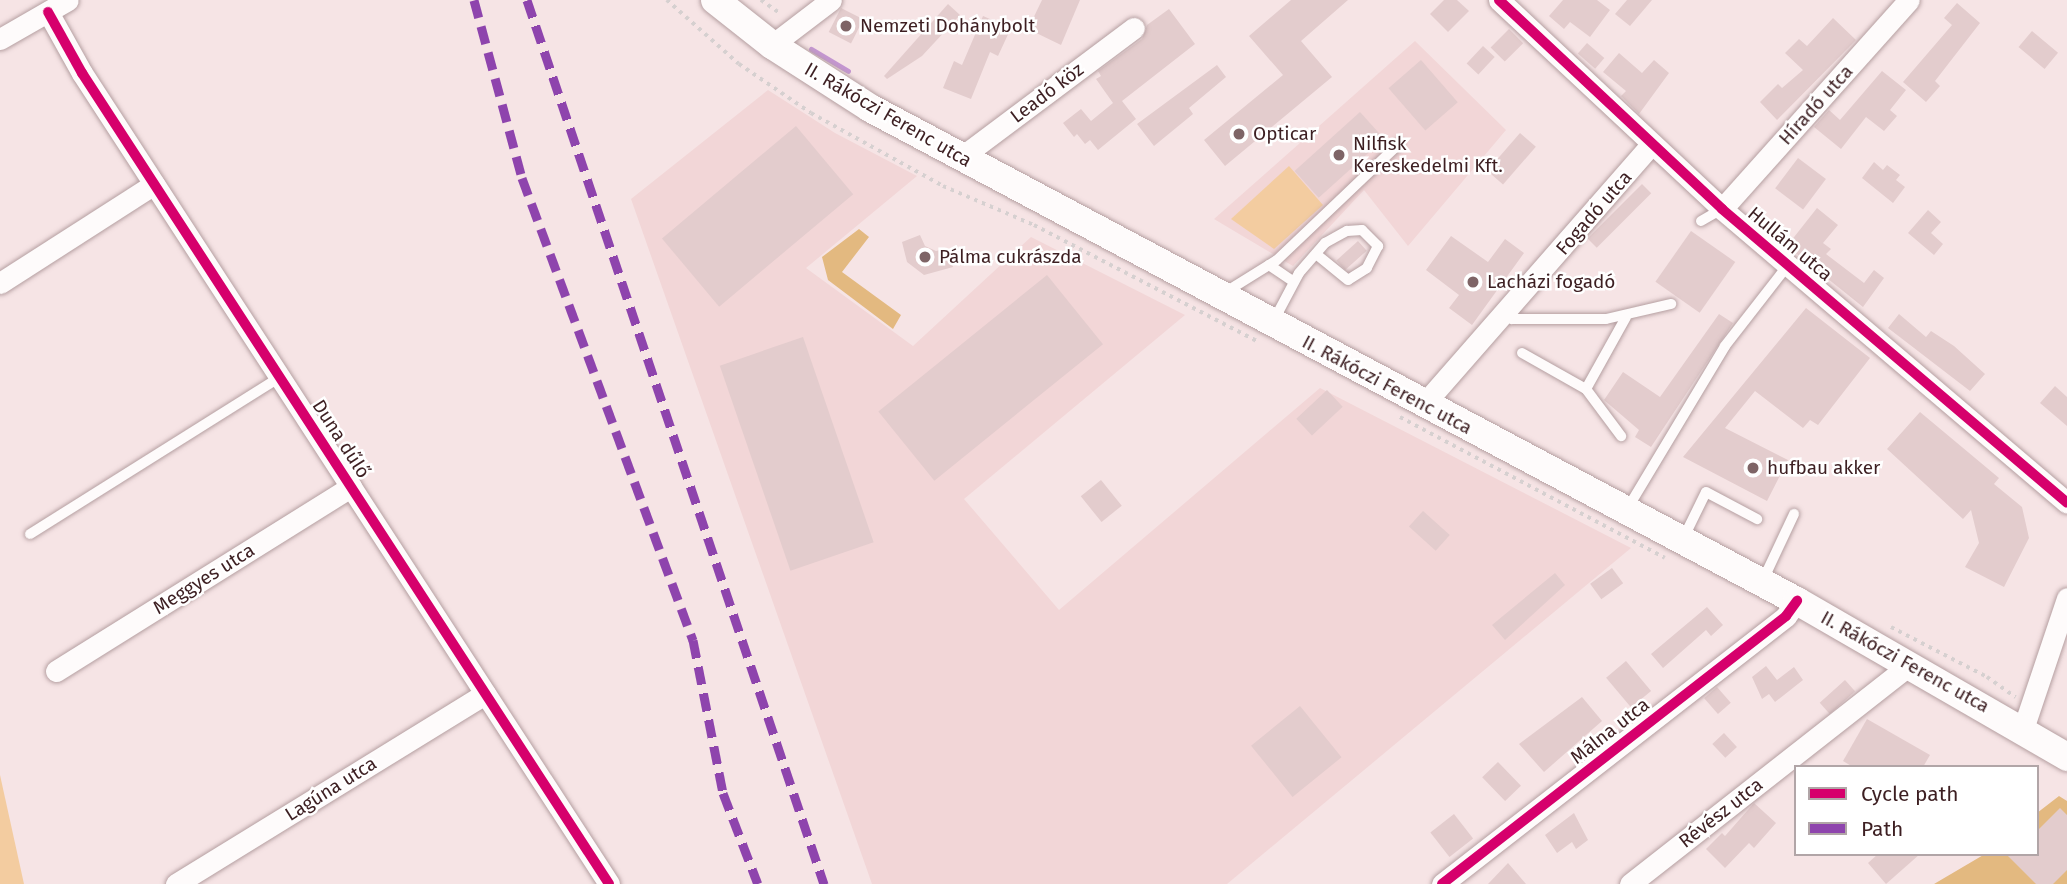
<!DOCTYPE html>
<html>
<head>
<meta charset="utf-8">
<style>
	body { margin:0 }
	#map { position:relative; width:2067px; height:884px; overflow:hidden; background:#f6e4e5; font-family:"Fira Sans",sans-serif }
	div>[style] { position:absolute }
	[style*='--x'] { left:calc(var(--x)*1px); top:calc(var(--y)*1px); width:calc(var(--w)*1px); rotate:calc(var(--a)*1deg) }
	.built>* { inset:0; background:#f2d6d7 }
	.green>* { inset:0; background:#f3cca0 }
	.forest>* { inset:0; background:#e3b980 }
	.stream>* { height:5px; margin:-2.5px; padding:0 2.5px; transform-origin:2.5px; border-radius:2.5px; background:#c496d1 }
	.building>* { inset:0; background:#e3cccd; transform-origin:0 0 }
	.path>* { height:3.5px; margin-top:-1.75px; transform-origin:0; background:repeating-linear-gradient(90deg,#d6d0d0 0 3.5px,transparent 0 8.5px) }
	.roads { filter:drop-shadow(0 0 2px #b59fa1) drop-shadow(0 0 2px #b59fa1) }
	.service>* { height:10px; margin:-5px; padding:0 5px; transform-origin:5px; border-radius:5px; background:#fefbfb }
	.minor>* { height:21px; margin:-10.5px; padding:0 10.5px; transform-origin:10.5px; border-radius:10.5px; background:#fefbfb }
	.secondary>* { height:28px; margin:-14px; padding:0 14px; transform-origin:14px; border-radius:14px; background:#fefbfb }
	.quiet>* { height:9px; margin-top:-4.5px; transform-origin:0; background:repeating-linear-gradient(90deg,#8e44ad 0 18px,transparent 0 27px) }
	.cycleway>* { height:10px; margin:-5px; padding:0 5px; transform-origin:5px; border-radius:5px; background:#d6006c }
	.dots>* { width:19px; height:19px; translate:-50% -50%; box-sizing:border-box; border:4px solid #fff; border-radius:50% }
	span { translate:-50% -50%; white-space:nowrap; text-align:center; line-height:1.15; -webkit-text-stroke:5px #fff; paint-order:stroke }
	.poi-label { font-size:19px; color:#3d1f22 }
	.left { translate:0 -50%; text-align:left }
	.street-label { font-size:19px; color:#3d1f22 }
	.legend { position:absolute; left:1794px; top:765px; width:245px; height:91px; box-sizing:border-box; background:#fff; border:2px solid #b1a5a7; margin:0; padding:9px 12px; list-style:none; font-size:21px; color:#3d1f22 }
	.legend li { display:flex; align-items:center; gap:14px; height:35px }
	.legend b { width:35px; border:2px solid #b1a5a7 }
</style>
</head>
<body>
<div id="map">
	<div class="built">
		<div style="clip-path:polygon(1415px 41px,1506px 130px,1408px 246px,1364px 190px,1293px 266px,1214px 219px)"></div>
		<div style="clip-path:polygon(768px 90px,835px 133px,917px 176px,806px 268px,913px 346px,1031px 237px,1185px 315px,964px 499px,1059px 610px,1320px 388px,1631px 548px,1227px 884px,872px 884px,631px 199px)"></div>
	</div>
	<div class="green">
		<div style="clip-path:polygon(1289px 166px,1323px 205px,1274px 249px,1231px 219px)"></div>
		<div style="clip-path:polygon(0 775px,24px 884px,0 884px)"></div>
	</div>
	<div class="forest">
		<div style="clip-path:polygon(859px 229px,869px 237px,842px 272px,901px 315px,893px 329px,828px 280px,822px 257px)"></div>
		<div style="clip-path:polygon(2059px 796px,2067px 801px,2067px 884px,1934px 884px,1985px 854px,2037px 854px,2037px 813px)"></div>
	</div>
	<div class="stream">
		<div style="--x:811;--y:49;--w:43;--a:30.7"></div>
	</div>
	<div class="building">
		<div style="clip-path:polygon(1042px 0,1080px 0,1061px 45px,1028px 29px)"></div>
		<div style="clip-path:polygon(1291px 0,1348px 0,1301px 41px,1332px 77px,1225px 166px,1204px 140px,1283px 75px,1249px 36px)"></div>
		<div style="clip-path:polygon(1444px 0,1457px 0,1469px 11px,1448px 32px,1430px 14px)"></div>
		<div style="clip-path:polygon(1563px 0,1597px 0,1610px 10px,1590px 37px,1570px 22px,1564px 29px,1549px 16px)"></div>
		<div style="clip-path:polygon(1627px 0,1652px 0,1630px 26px,1615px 14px)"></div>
		<div style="clip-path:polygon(1957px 3px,1980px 23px,1935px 81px,1940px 86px,1926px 102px,1903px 82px,1952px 25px,1944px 18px)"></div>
		<div style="clip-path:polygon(948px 4px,960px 15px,922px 56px,887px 79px,884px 76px)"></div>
		<div style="left:841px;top:8px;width:25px;height:27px;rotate:27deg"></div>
		<div style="clip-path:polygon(1169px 9px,1195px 44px,1122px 101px,1136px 119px,1098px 150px,1090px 140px,1085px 144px,1077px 134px,1074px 137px,1063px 123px,1081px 109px,1091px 121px,1113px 103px,1096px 79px,1101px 76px,1098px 71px,1142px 39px,1147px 25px)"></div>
		<div style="clip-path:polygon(983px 16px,1011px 28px,998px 56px,990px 52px,971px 99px,943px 88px,954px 61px,962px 65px)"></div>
		<div style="clip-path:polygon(1833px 18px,1856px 40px,1777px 120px,1760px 102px,1778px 84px,1782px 88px,1803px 70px,1785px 53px,1799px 39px,1807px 46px)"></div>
		<div style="left:1509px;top:29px;width:20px;height:26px;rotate:45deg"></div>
		<div style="left:2032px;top:31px;width:34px;height:21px;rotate:40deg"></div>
		<div style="left:1587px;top:43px;width:23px;height:14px;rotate:41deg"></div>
		<div style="left:1483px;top:46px;width:16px;height:24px;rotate:43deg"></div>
		<div style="clip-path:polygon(1619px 53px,1642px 73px,1654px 60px,1669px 73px,1639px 114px,1621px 96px,1626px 91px,1603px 72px)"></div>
		<div style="left:1421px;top:60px;width:56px;height:43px;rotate:49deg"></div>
		<div style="clip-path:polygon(1217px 65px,1226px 77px,1189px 108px,1193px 114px,1154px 146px,1137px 124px)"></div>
		<div style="clip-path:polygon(1882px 71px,1906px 90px,1890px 110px,1897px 116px,1884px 131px,1866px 117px,1841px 149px,1814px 127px,1829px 110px,1840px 120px)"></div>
		<div style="left:1360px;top:112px;width:36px;height:88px;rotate:48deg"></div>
		<div style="left:796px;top:126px;width:89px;height:175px;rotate:50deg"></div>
		<div style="left:1520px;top:133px;width:21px;height:50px;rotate:41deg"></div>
		<div style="left:1798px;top:158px;width:35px;height:38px;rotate:37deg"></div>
		<div style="clip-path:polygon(1874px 162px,1883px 170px,1887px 165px,1900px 175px,1896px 180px,1905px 187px,1893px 203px,1862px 178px)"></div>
		<div style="left:1642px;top:184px;width:13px;height:77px;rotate:45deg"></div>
		<div style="clip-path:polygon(1817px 208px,1838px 225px,1823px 243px,1831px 249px,1826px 254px,1864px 283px,1874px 270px,1884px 278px,1863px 307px,1787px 246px)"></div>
		<div style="clip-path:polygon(1928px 210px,1941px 222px,1931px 233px,1943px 244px,1934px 255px,1908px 233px)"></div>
		<div style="left:1691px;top:231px;width:54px;height:62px;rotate:35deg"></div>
		<div style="clip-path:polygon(920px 235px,925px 246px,936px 251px,948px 248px,953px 267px,924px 275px,907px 262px,902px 242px)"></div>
		<div style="clip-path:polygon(1451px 236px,1488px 262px,1505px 239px,1524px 253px,1472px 325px,1449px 308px,1459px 295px,1426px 270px)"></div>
		<div style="left:1358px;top:241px;width:13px;height:29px;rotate:48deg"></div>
		<div style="left:1047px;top:275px;width:89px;height:217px;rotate:51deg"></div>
		<div style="clip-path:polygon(1806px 308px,1870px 358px,1818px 425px,1810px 420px,1803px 428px,1755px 391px,1725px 428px,1788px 460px,1767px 501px,1683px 457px)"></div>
		<div style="clip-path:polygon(1719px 314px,1733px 323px,1651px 447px,1635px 437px,1639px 430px,1604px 400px,1623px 372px,1660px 397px)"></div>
		<div style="clip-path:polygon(1899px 314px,1926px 337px,1931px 331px,1954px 346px,1985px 374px,1970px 391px,1888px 328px)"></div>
		<div style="left:803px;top:337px;width:217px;height:88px;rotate:71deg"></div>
		<div style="clip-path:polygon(2055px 386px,2067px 397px,2067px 426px,2040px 403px)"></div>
		<div style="left:1327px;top:390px;width:23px;height:42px;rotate:47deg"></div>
		<div style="clip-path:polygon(1920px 412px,1999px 478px,1994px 484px,2022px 507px,2029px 538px,2004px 587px,1965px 567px,1979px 543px,1971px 510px,1963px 519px,1887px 449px)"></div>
		<div style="left:1101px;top:480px;width:33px;height:26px;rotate:51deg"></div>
		<div style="left:1423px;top:511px;width:36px;height:21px;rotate:42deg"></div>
		<div style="left:1612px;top:568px;width:19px;height:27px;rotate:54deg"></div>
		<div style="clip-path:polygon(1555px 573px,1565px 585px,1505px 640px,1492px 625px)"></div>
		<div style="clip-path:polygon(1707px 607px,1723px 625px,1711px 636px,1706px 630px,1663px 668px,1651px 654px)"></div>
		<div style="left:1626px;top:661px;width:39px;height:26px;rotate:50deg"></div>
		<div style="clip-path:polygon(1766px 666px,1777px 680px,1794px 667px,1803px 680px,1775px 702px,1769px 694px,1762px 699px,1752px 677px)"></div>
		<div style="left:1845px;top:680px;width:15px;height:34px;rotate:48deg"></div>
		<div style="left:1717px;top:687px;width:21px;height:17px;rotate:49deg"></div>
		<div style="clip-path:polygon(1582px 697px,1602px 721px,1544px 772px,1519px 744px)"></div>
		<div style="left:1300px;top:706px;width:66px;height:63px;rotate:51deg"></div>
		<div style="clip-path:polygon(1867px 719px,1930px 755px,1923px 767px,1853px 767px,1843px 761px)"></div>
		<div style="left:1724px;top:733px;width:19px;height:16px;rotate:47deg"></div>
		<div style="left:1498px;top:762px;width:33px;height:22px;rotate:46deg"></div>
		<div style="clip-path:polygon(1754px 803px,1776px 823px,1754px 848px,1749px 843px,1725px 868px,1706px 849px,1722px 833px,1725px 836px)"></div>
		<div style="clip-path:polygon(2060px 808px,2067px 815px,2067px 870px,2053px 884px,2036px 884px,2006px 854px,2037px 854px,2037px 831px)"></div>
		<div style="clip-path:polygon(1574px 813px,1588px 840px,1576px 849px,1572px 842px,1557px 853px,1545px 835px)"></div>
		<div style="left:1454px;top:814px;width:31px;height:30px;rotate:52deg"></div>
		<div style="clip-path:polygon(1878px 854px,1920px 854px,1886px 884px,1868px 863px)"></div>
		<div style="clip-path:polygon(1508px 863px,1526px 884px,1488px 884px)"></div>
	</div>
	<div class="path">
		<div style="--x:667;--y:0;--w:96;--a:41.6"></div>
		<div style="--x:739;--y:64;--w:87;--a:34.2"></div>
		<div style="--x:811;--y:113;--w:151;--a:28.9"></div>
		<div style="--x:943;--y:186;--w:99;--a:23.2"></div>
		<div style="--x:1034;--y:225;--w:251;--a:27.5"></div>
		<div style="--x:761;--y:0;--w:24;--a:35"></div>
		<div style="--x:1400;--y:417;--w:300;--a:28"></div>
		<div style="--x:1891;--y:627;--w:108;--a:27.5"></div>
		<div style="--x:1987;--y:677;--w:35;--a:35"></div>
	</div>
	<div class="roads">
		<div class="service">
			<div style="--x:1701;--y:221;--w:24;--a:-30"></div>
			<div style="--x:1269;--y:265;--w:30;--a:34"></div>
			<div style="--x:1224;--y:293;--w:62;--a:-31.9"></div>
			<div style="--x:1277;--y:260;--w:168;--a:-43.6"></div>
			<div style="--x:1506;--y:314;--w:8;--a:40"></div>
			<div style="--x:1512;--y:319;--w:94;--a:0"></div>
			<div style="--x:1606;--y:319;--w:67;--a:-13"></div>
			<div style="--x:1273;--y:322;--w:55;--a:-62"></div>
			<div style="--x:1299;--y:273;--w:40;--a:-49"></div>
			<div style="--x:1325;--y:243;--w:25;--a:-29"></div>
			<div style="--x:1347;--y:231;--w:15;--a:-4"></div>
			<div style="--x:1362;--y:230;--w:23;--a:45"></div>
			<div style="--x:1378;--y:246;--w:25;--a:117"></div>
			<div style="--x:1367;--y:268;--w:22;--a:148"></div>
			<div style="--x:1348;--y:280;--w:41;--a:-140.9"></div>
			<div style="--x:1522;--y:353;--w:73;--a:29.4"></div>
			<div style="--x:1586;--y:389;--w:82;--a:-60.9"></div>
			<div style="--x:1586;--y:389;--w:59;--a:53.3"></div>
			<div style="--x:1626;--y:511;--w:192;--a:-59"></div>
			<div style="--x:1725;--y:346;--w:103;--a:-52.1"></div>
			<div style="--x:30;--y:534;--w:295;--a:-32.1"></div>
			<div style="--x:1683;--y:539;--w:52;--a:-63.9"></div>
			<div style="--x:1706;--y:492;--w:58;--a:27.9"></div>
			<div style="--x:1763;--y:580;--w:73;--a:-64.8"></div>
		</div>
		<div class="minor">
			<div style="--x:1499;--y:0;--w:306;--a:43.1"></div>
			<div style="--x:1722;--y:209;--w:453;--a:40.4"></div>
			<div style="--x:48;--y:12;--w:70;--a:60.9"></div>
			<div style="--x:82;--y:73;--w:967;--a:56.98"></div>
			<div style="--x:0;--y:39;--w:78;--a:-29.8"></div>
			<div style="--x:772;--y:45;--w:74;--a:-37.3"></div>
			<div style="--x:960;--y:158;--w:217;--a:-36.8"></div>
			<div style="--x:1722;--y:209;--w:280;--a:-48.2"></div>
			<div style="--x:0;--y:283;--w:183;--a:-32.7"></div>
			<div style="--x:1424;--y:404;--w:344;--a:-48.8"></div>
			<div style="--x:56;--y:671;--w:348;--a:-32"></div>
			<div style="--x:2023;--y:729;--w:138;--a:-71.4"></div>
			<div style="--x:176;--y:884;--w:363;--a:-31.6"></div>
			<div style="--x:1442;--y:884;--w:436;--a:-37.9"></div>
			<div style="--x:1786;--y:616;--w:19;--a:-54"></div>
			<div style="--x:1630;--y:884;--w:357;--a:-38.1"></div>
		</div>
		<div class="secondary">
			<div style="--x:715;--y:0;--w:73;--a:38.3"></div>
			<div style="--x:772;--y:45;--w:117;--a:32.7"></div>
			<div style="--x:870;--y:108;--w:1050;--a:28.01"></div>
			<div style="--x:1797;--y:601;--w:312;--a:30"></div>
		</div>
	</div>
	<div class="quiet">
		<div style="--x:474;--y:0;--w:184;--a:74.9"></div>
		<div style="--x:522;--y:178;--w:493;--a:69.7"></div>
		<div style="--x:693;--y:640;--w:156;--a:78.9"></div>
		<div style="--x:723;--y:793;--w:97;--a:69"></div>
		<div style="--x:527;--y:0;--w:933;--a:71.43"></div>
	</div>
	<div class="cycleway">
		<div style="--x:1499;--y:0;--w:306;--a:43.1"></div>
		<div style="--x:1722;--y:209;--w:453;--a:40.4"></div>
		<div style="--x:48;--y:12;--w:70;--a:60.9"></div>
		<div style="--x:82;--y:73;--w:967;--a:56.98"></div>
		<div style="--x:1442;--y:884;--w:436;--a:-37.9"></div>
		<div style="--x:1786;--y:616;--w:19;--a:-54"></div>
	</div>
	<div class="dots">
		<div style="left:846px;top:26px;background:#7e6466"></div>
		<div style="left:1239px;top:134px;background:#7e6466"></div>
		<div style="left:1339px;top:155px;background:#7e6466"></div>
		<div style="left:925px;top:257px;background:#7e6466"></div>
		<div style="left:1473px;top:282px;background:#7e6466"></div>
		<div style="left:1753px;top:468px;background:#7e6466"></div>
	</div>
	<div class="poi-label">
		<span class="left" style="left:860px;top:26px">Nemzeti Dohánybolt</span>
		<span class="left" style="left:1253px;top:134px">Opticar</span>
		<span class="left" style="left:1353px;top:155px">Nilfisk<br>Kereskedelmi Kft.</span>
		<span class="left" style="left:939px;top:257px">Pálma cukrászda</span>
		<span class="left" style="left:1487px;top:282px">Lacházi fogadó</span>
		<span class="left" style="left:1767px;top:468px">hufbau akker</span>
	</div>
	<div class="street-label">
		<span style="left:1047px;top:93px;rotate:-37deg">Leadó köz</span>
		<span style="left:1816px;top:105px;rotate:-48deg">Híradó utca</span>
		<span style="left:888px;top:115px;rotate:30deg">II. Rákóczi Ferenc utca</span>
		<span style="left:1594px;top:213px;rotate:-49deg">Fogadó utca</span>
		<span style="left:1790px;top:244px;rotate:40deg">Hullám utca</span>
		<span style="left:1387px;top:385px;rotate:28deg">II. Rákóczi Ferenc utca</span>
		<span style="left:341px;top:439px;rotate:57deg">Duna dűlő</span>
		<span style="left:204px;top:579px;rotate:-32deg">Meggyes utca</span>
		<span style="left:1905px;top:662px;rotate:29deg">II. Rákóczi Ferenc utca</span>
		<span style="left:1610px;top:731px;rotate:-38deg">Málna utca</span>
		<span style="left:331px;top:789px;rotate:-32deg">Lagúna utca</span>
		<span style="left:1721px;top:813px;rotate:-38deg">Révész utca</span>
	</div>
	<ul class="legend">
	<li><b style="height:9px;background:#d6006c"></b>Cycle path</li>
	<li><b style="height:9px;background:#8e44ad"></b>Path</li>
	</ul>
</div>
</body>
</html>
